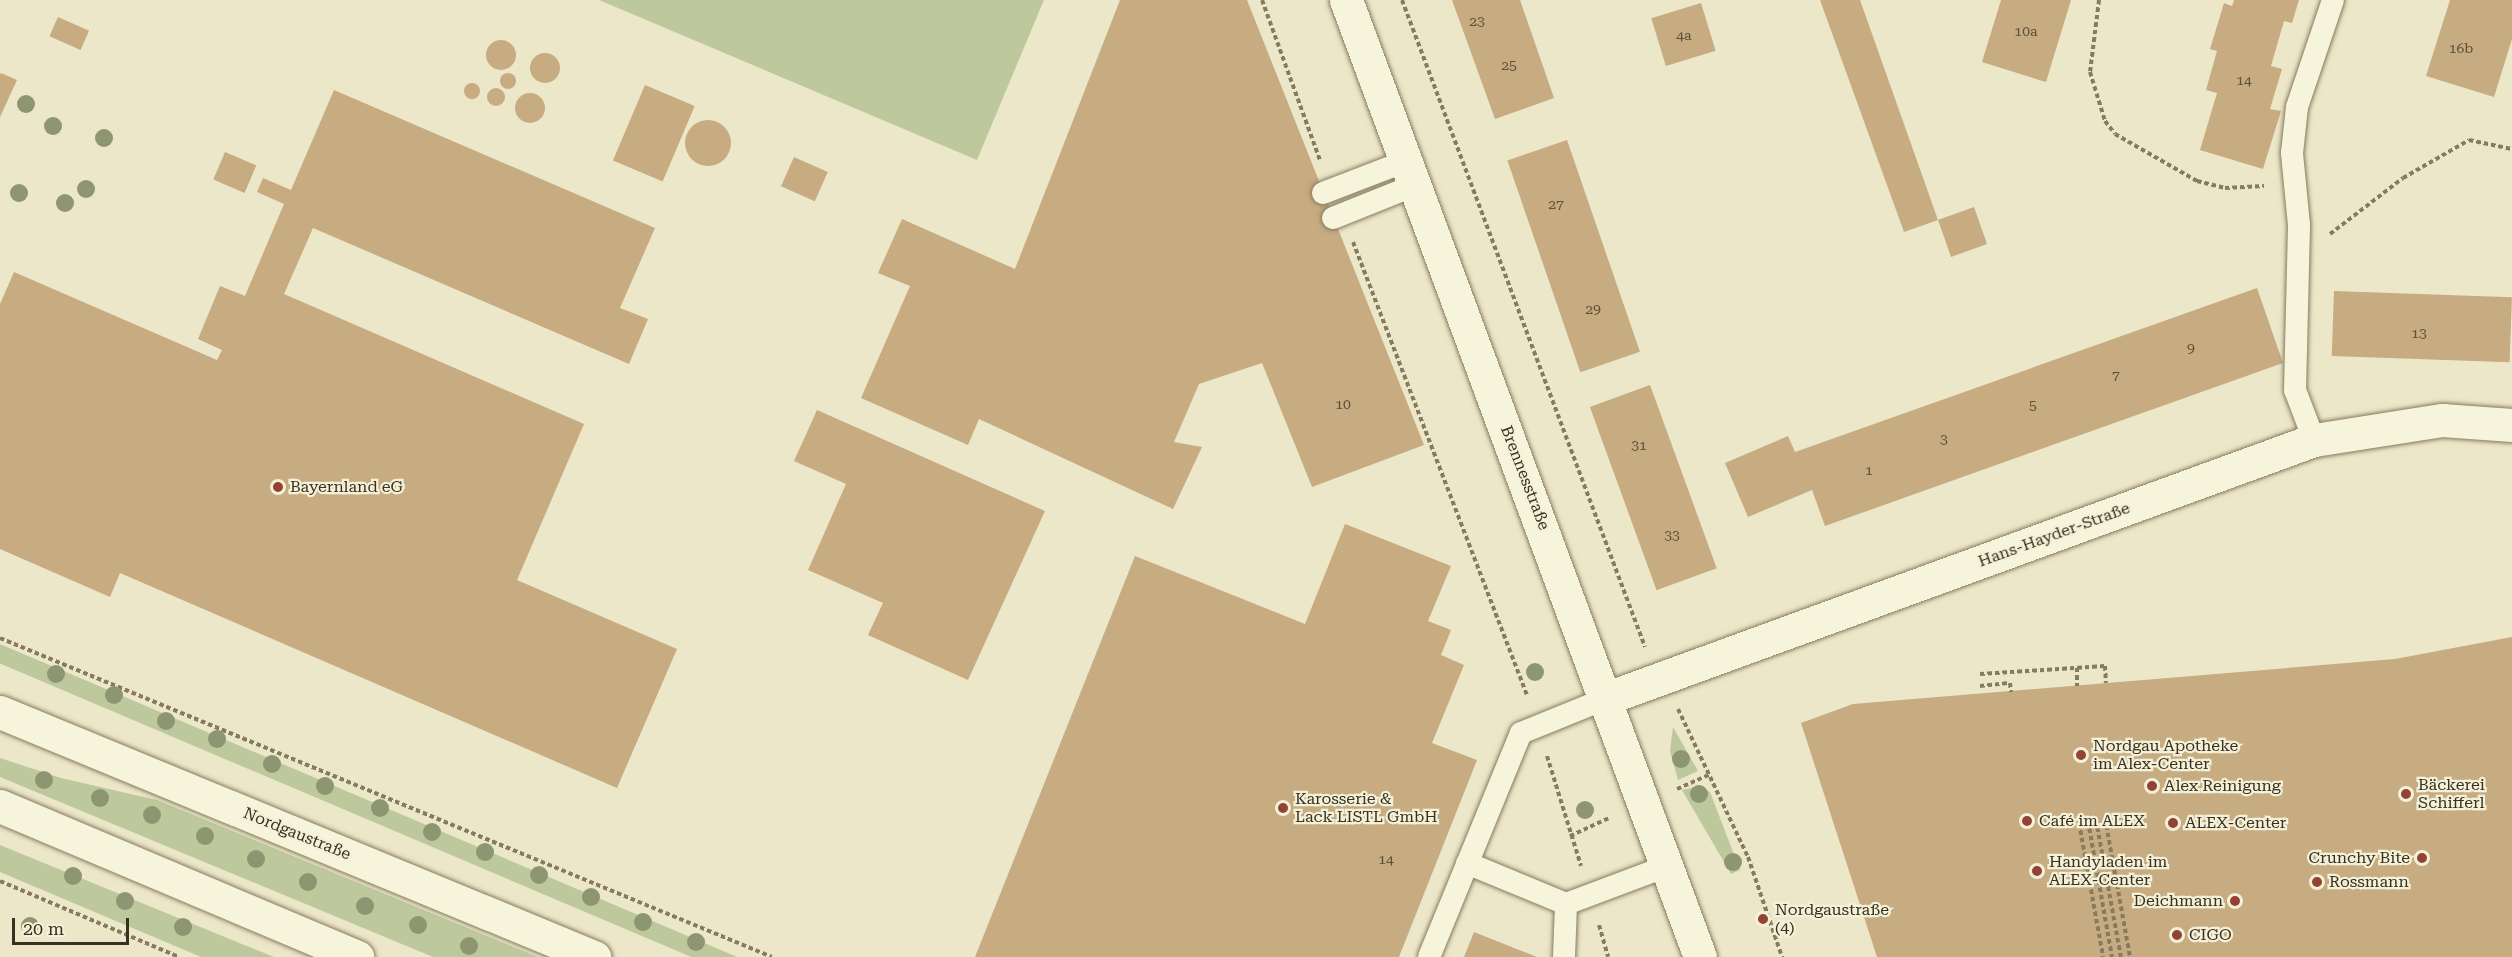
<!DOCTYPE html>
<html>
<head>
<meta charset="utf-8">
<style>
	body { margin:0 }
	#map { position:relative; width:2512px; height:957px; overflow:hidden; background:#ece7c9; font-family:"Roboto Serif",serif }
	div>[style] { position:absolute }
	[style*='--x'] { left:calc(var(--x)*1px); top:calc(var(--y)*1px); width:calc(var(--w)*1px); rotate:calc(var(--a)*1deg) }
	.green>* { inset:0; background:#bdc99d; transform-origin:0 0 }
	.building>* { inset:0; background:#c7ab81; transform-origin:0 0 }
	.round { border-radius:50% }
	.path>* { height:4px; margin-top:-2px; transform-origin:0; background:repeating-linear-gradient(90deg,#877b5f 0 4.5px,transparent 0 7.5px) }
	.roads { filter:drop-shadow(0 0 2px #877b5f) drop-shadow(0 0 2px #877b5f) }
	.lane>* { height:22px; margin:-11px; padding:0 11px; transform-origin:11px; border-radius:11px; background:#f7f4dc }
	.street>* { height:33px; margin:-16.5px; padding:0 16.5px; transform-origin:16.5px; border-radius:16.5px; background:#f7f4dc }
	.secondary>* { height:33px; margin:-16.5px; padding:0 16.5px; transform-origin:16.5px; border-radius:16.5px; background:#f7f4dc }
	.trees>* { width:18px; height:18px; margin:-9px; border-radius:50%; background:#8e9671 }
	.dots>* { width:16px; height:16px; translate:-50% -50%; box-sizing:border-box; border:3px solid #f4f1d8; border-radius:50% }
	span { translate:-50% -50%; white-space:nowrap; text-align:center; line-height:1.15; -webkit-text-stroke:4.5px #f4f1d8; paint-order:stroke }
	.number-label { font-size:14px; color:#5c5039 }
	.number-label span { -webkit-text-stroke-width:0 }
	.street-label { font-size:16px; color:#383121 }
	.poi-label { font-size:16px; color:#383121 }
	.left { translate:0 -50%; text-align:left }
	.right { translate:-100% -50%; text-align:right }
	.scale { position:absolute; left:12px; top:918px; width:117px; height:27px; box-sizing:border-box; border:3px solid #383121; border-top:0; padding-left:8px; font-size:18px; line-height:21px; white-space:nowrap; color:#383121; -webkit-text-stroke:4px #f4f1d8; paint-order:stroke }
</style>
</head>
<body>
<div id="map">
	<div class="green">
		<div style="clip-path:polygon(599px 0,1044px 0,977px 160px)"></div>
		<div style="left:0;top:644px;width:813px;height:18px;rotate:23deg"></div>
		<div style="clip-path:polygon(1673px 727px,1698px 771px,1678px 780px,1670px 751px)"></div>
		<div style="clip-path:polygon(0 758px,61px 778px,157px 800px,538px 957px,433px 957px,0 777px)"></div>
		<div style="clip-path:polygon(1699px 786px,1710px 792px,1740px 870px,1731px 874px,1682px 790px)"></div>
		<div style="clip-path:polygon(0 845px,274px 957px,201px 957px,0 872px)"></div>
	</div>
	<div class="building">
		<div style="clip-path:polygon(1120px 0,1247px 0,1424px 445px,1312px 487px,1262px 363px,1199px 384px,1174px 442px,1202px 447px,1173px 509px,979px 419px,968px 445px,861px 398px,910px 286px,878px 273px,902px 219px,1015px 269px)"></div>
		<div style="clip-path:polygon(1452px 0,1520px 0,1554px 98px,1495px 119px)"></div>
		<div style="clip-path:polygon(1820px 0,1860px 0,1938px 220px,1974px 207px,1987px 244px,1951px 257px,1938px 220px,1904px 232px)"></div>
		<div style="clip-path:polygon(2001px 0,2071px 0,2046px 82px,1982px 62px)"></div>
		<div style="clip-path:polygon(2234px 0,2299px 0,2292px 23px,2284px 21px,2271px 66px,2282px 69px,2270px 109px,2281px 111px,2263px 169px,2200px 150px,2217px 93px,2206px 90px,2217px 51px,2210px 49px,2224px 3px,2232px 6px)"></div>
		<div style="clip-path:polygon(2450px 0,2512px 0,2512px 39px,2494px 97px,2426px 76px)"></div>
		<div style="left:1701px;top:3px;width:50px;height:52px;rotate:73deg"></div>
		<div style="left:58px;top:17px;width:34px;height:21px;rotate:24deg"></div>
		<div class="round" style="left:486px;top:40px;width:30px;height:30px"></div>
		<div class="round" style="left:530px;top:53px;width:30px;height:30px"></div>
		<div class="round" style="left:500px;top:73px;width:16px;height:16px"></div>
		<div style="clip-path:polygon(1px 73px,17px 80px,0 117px,0 75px)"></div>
		<div class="round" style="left:464px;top:83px;width:16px;height:16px"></div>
		<div style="left:645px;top:85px;width:54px;height:82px;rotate:23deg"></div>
		<div class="round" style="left:487px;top:88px;width:18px;height:18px"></div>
		<div style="clip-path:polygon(334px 90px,655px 228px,620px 308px,648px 319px,629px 364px,313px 228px,284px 294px,584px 424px,517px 580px,677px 649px,617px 788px,120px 573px,110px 597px,0 549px,0 304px,14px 272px,217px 360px,222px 350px,198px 339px,220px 286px,245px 296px,284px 204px,257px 192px,263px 178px,291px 190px)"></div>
		<div class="round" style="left:515px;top:93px;width:30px;height:30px"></div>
		<div class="round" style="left:685px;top:120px;width:46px;height:46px"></div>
		<div style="left:1567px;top:140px;width:224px;height:63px;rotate:71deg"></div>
		<div style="left:225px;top:152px;width:34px;height:30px;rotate:23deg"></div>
		<div style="left:794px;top:157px;width:37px;height:32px;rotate:24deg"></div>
		<div style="clip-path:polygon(2257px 288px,2283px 363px,1825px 526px,1812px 490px,1748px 517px,1725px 463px,1788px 436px,1795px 452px)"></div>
		<div style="left:2334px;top:291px;width:178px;height:65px;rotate:2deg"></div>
		<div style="left:1650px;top:385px;width:195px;height:64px;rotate:70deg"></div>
		<div style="clip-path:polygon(817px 410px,1045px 511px,968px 680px,868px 635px,883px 603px,808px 570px,846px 484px,794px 461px)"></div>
		<div style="clip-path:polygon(1345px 524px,1451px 566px,1428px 621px,1451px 630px,1441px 655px,1464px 665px,1432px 743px,1477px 760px,1399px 957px,975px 957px,1135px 556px,1305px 624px)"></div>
		<div style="clip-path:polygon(2512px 637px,2512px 957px,1877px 957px,1801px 723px,1853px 704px,2395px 659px)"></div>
		<div style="clip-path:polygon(1474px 932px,1537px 957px,1464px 957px)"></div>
	</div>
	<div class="path">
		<div style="--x:1262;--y:0;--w:170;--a:70.1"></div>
		<div style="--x:1402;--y:0;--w:691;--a:69.41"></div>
		<div style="--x:2099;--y:0;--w:73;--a:97.1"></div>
		<div style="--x:2090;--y:72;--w:51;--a:73"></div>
		<div style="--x:2105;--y:121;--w:16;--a:52"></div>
		<div style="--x:2115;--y:134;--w:95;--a:29.8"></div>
		<div style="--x:2197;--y:181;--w:29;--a:14"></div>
		<div style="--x:2225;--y:188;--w:39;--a:-3"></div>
		<div style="--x:2330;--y:234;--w:92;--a:-37.5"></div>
		<div style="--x:2403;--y:178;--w:76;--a:-29.9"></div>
		<div style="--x:2469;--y:140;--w:44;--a:11.8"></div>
		<div style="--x:1353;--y:242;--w:487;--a:69"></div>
		<div style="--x:0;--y:638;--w:835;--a:22.45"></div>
		<div style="--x:2077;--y:668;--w:18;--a:90"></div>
		<div style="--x:1980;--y:674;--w:125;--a:-3.7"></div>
		<div style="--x:2105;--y:666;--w:17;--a:87"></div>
		<div style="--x:1980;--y:686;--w:30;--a:-6"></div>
		<div style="--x:2010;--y:683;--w:9;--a:84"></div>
		<div style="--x:1678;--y:709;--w:164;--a:64.7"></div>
		<div style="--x:1748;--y:857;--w:106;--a:71.2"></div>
		<div style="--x:1547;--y:756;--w:115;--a:72.8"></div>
		<div style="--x:1677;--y:789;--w:35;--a:-24"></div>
		<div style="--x:2105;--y:818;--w:141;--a:79.8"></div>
		<div style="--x:2096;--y:820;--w:139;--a:79.7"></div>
		<div style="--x:2088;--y:821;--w:138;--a:80"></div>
		<div style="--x:2079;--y:823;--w:136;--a:79.8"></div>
		<div style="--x:1570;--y:836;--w:43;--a:-24.8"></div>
		<div style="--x:0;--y:881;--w:194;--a:23"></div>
		<div style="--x:1599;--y:925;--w:33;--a:74"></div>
	</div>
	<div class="roads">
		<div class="lane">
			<div style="--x:1323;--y:193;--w:89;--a:-21.1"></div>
			<div style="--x:1333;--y:218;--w:88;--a:-21.9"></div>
			<div style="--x:2314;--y:440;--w:53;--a:-110.8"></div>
			<div style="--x:2295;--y:390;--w:165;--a:-88.6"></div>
			<div style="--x:2299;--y:225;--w:72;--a:-95.6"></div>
			<div style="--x:2292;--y:153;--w:46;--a:-83.8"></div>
			<div style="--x:2297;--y:107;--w:113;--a:-71.4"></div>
			<div style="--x:1467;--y:863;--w:107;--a:22.5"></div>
			<div style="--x:1566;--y:904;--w:108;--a:-20.6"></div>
			<div style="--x:1429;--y:957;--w:242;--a:-67.7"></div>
			<div style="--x:1521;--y:733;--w:93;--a:-22.1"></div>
			<div style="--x:1564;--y:957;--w:53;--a:-87.8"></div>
		</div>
		<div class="street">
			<div style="--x:1607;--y:698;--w:753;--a:-20.05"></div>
			<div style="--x:2314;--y:440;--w:130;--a:-8.9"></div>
			<div style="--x:2442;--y:420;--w:70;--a:4.1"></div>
		</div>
		<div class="secondary">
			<div style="--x:1346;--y:0;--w:1020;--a:69.7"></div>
			<div style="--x:0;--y:712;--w:643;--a:22.41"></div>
			<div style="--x:0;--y:806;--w:388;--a:22.9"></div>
		</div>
	</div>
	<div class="trees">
		<div style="left:26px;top:104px"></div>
		<div style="left:53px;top:126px"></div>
		<div style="left:104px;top:138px"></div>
		<div style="left:86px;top:189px"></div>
		<div style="left:19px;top:193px"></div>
		<div style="left:65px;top:203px"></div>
		<div style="left:1535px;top:672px"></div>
		<div style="left:56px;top:674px"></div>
		<div style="left:114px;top:695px"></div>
		<div style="left:166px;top:721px"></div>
		<div style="left:217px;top:739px"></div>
		<div style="left:1681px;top:759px"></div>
		<div style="left:272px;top:764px"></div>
		<div style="left:44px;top:780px"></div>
		<div style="left:325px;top:786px"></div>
		<div style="left:1699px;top:794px"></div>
		<div style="left:100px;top:798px"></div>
		<div style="left:380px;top:808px"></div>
		<div style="left:1585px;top:810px"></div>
		<div style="left:152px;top:815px"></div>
		<div style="left:432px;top:832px"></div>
		<div style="left:205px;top:836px"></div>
		<div style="left:485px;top:852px"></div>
		<div style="left:256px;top:859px"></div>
		<div style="left:1733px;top:862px"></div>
		<div style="left:539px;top:875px"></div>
		<div style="left:73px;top:876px"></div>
		<div style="left:308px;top:882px"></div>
		<div style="left:591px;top:897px"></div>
		<div style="left:125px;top:901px"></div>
		<div style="left:365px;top:906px"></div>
		<div style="left:643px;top:922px"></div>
		<div style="left:418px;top:925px"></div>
		<div style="left:30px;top:926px"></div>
		<div style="left:183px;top:927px"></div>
		<div style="left:696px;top:942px"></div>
		<div style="left:469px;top:946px"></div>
	</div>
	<div class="dots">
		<div style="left:278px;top:487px;background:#924333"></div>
		<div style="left:2081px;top:755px;background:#924333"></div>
		<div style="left:2152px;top:786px;background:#924333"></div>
		<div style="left:2406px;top:794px;background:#924333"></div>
		<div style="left:1283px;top:808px;background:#924333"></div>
		<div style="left:2027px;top:821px;background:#924333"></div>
		<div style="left:2173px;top:823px;background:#924333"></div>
		<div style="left:2422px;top:858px;background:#924333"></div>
		<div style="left:2037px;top:871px;background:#924333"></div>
		<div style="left:2317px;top:882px;background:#924333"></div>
		<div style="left:2235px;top:901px;background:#924333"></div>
		<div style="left:1763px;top:919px;background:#924333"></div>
		<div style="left:2177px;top:935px;background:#924333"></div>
	</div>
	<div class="number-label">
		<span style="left:1477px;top:21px">23</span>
		<span style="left:2026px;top:31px">10a</span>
		<span style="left:1684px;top:35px">4a</span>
		<span style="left:2461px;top:48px">16b</span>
		<span style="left:1509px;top:65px">25</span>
		<span style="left:2244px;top:80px">14</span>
		<span style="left:1556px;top:204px">27</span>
		<span style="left:1593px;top:309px">29</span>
		<span style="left:2419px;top:333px">13</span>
		<span style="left:2191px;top:348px">9</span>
		<span style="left:2116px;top:375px">7</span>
		<span style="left:1343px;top:404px">10</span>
		<span style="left:2033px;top:405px">5</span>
		<span style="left:1944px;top:439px">3</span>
		<span style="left:1639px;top:445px">31</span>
		<span style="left:1869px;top:470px">1</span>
		<span style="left:1672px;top:535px">33</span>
		<span style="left:1386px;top:859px">14</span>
	</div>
	<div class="street-label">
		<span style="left:1525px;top:478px;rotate:69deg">Brennesstraße</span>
		<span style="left:2054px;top:535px;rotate:-20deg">Hans-Hayder-Straße</span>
		<span style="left:297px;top:834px;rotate:22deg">Nordgaustraße</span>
	</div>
	<div class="poi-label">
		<span class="left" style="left:290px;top:487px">Bayernland eG</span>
		<span class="left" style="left:2093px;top:755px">Nordgau Apotheke<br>im Alex-Center</span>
		<span class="left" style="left:2418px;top:794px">Bäckerei<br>Schifferl</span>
		<span class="left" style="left:2164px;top:786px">Alex Reinigung</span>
		<span class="left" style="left:1295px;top:808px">Karosserie &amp;<br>Lack LISTL GmbH</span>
		<span class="left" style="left:2039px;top:821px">Café im ALEX</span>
		<span class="left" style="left:2185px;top:823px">ALEX-Center</span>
		<span class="right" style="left:2410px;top:858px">Crunchy Bite</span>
		<span class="left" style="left:2049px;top:871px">Handyladen im<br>ALEX-Center</span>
		<span class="left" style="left:2329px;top:882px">Rossmann</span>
		<span class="right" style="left:2223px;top:901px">Deichmann</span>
		<span class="left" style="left:1775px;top:919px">Nordgaustraße<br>(4)</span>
		<span class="left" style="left:2189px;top:935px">CIGO</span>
	</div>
	<div class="scale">20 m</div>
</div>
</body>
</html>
